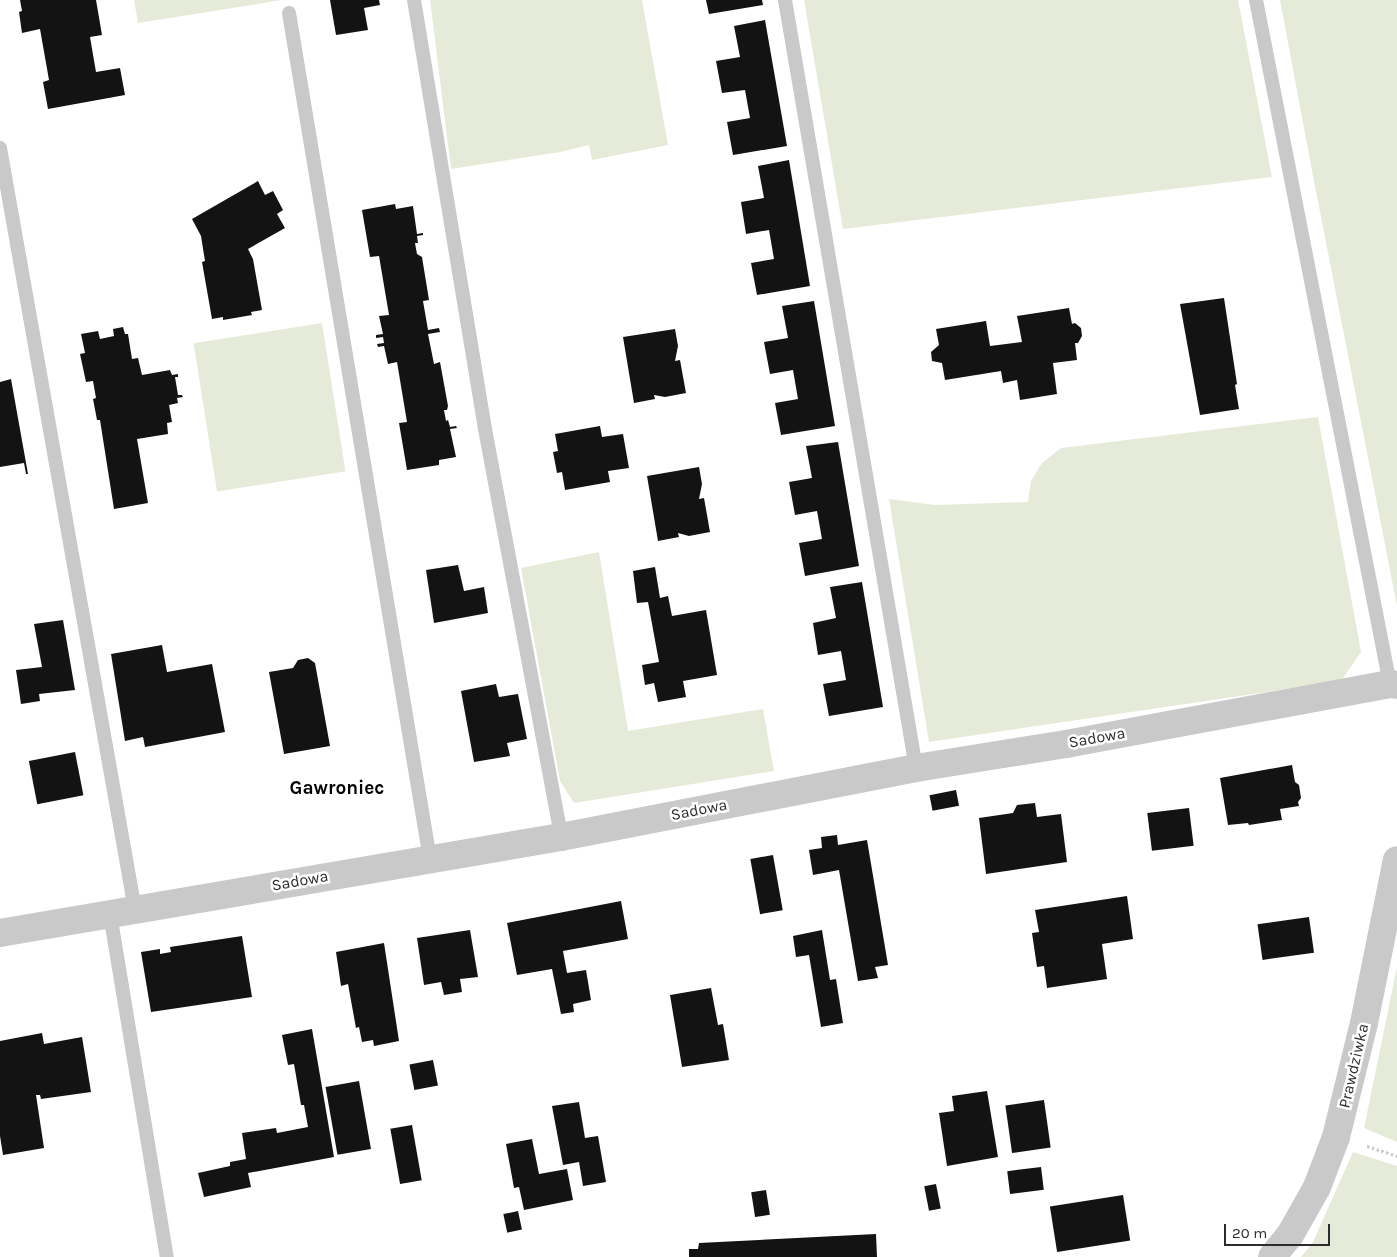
<!DOCTYPE html>
<html>
<head>
<meta charset="utf-8">
<style>
	body { margin:0 }
	#map { position:relative; width:1397px; height:1257px; overflow:hidden; background:#fff; font-family:Karla,sans-serif }
	div>[style] { position:absolute }
	[style*='--x'] { left:calc(var(--x)*1px); top:calc(var(--y)*1px); width:calc(var(--w)*1px); rotate:calc(var(--a)*1deg) }
	.green>* { inset:0; background:#e5ebd8; transform-origin:0 0 }
	.building>* { inset:0; background:#131313; transform-origin:0 0 }
	.path>* { height:3px; margin-top:-1.5px; transform-origin:0; background:repeating-linear-gradient(90deg,#c9c9c9 0 2.5px,transparent 0 5px) }
	.service>* { height:14px; margin:-7px; padding:0 7px; transform-origin:7px; border-radius:7px; background:#c9c9c9 }
	.minor>* { height:28px; margin:-14px; padding:0 14px; transform-origin:14px; border-radius:14px; background:#c9c9c9 }
	span { translate:-50% -50%; white-space:nowrap; text-align:center; line-height:1.15; -webkit-text-stroke:5px #fff; paint-order:stroke }
	.street-label { font-size:16px; color:#2c2c2c }
	.quarter-label { font-size:19px; color:#000; font-weight:700 }
	.scale { position:absolute; left:1224px; top:1224px; width:106px; height:22px; box-sizing:border-box; border:2px solid #2c2c2c; border-top:0; padding-left:6px; font-size:15px; line-height:18px; white-space:nowrap; color:#2c2c2c; -webkit-text-stroke:4px #fff; paint-order:stroke }
</style>
</head>
<body>
<div id="map">
	<div class="green">
		<div style="clip-path:polygon(134px 0,282px 0,138px 23px)"></div>
		<div style="clip-path:polygon(430px 0,642px 0,668px 145px,592px 160px,589px 145px,560px 152px,451px 169px)"></div>
		<div style="clip-path:polygon(804px 0,1238px 0,1272px 177px,843px 229px)"></div>
		<div style="clip-path:polygon(1280px 0,1397px 0,1397px 606px,1313px 176px)"></div>
		<div style="left:322px;top:323px;width:150px;height:130px;rotate:81deg"></div>
		<div style="clip-path:polygon(1318px 417px,1361px 652px,1341px 681px,929px 742px,889px 499px,935px 505px,1028px 502px,1031px 481px,1042px 463px,1061px 448px)"></div>
		<div style="clip-path:polygon(599px 552px,628px 731px,763px 709px,774px 771px,574px 803px,560px 781px,521px 568px)"></div>
		<div style="clip-path:polygon(1397px 967px,1397px 1142px,1364px 1128px)"></div>
		<div style="clip-path:polygon(1353px 1152px,1397px 1166px,1397px 1257px,1301px 1257px,1313px 1242px)"></div>
	</div>
	<div class="building">
		<div style="clip-path:polygon(20px 0,96px 0,102px 35px,90px 37px,96px 72px,120px 68px,125px 95px,48px 109px,43px 82px,49px 80px,40px 29px,22px 33px,19px 12px,22px 11px)"></div>
		<div style="clip-path:polygon(330px 0,379px 0,380px 5px,364px 8px,368px 30px,336px 35px)"></div>
		<div style="clip-path:polygon(706px 0,762px 0,763px 5px,709px 14px)"></div>
		<div style="clip-path:polygon(765px 20px,787px 146px,733px 155px,727px 122px,750px 118px,745px 90px,722px 93px,716px 61px,740px 57px,734px 26px)"></div>
		<div style="clip-path:polygon(789px 160px,810px 286px,757px 295px,751px 263px,774px 259px,769px 230px,746px 234px,741px 202px,764px 198px,758px 166px)"></div>
		<div style="clip-path:polygon(258px 181px,265px 195px,273px 191px,283px 210px,277px 214px,285px 228px,248px 249px,253px 259px,262px 310px,251px 312px,252px 315px,223px 320px,223px 317px,212px 319px,202px 262px,205px 261px,201px 236px,192px 219px)"></div>
		<div style="clip-path:polygon(395px 204px,396px 209px,413px 206px,417px 234px,423px 233px,423px 235px,417px 236px,418px 243px,415px 243px,417px 254px,422px 257px,429px 300px,423px 301px,428px 330px,439px 328px,440px 332px,428px 334px,434px 364px,440px 362px,448px 406px,447px 410px,444px 410px,446px 421px,448px 420px,450px 427px,456px 426px,457px 428px,450px 429px,456px 457px,439px 460px,439px 465px,407px 470px,399px 423px,407px 422px,397px 362px,388px 364px,384px 346px,378px 347px,377px 344px,384px 343px,383px 337px,376px 338px,376px 335px,383px 334px,379px 316px,389px 315px,379px 256px,370px 257px,362px 210px)"></div>
		<div style="clip-path:polygon(1224px 298px,1237px 384px,1235px 385px,1239px 409px,1200px 415px,1180px 304px)"></div>
		<div style="clip-path:polygon(814px 301px,835px 426px,781px 435px,775px 403px,798px 399px,793px 370px,770px 374px,764px 342px,788px 338px,782px 306px)"></div>
		<div style="clip-path:polygon(1069px 308px,1072px 324px,1075px 323px,1081px 328px,1082px 336px,1078px 343px,1075px 343px,1077px 360px,1053px 363px,1057px 394px,1020px 400px,1017px 380px,1003px 383px,1001px 371px,945px 380px,942px 363px,932px 361px,931px 352px,939px 345px,936px 329px,986px 321px,990px 346px,1022px 342px,1017px 316px)"></div>
		<div style="clip-path:polygon(123px 327px,125px 334px,128px 334px,132px 359px,138px 358px,142px 375px,170px 370px,172px 375px,178px 374px,178px 377px,175px 377px,178px 395px,182px 395px,183px 397px,177px 398px,178px 403px,169px 405px,172px 422px,167px 423px,168px 434px,137px 439px,148px 503px,114px 509px,100px 420px,97px 420px,93px 399px,96px 398px,93px 381px,86px 382px,80px 354px,85px 353px,81px 334px,98px 331px,100px 339px,114px 336px,113px 329px)"></div>
		<div style="clip-path:polygon(675px 329px,678px 346px,675px 361px,680px 360px,686px 393px,665px 397px,654px 395px,655px 399px,634px 403px,623px 337px)"></div>
		<div style="clip-path:polygon(11px 379px,28px 474px,26px 474px,24px 463px,0 467px,0 382px)"></div>
		<div style="clip-path:polygon(600px 426px,602px 437px,623px 434px,629px 468px,608px 471px,610px 482px,565px 490px,562px 472px,557px 473px,553px 452px,558px 451px,555px 434px)"></div>
		<div style="clip-path:polygon(838px 442px,859px 566px,805px 576px,799px 543px,822px 539px,817px 511px,795px 515px,789px 482px,812px 478px,806px 446px)"></div>
		<div style="clip-path:polygon(699px 467px,702px 484px,699px 499px,704px 498px,710px 532px,689px 536px,678px 533px,679px 537px,658px 541px,647px 476px)"></div>
		<div style="clip-path:polygon(458px 565px,464px 591px,484px 587px,488px 613px,434px 623px,426px 570px)"></div>
		<div style="clip-path:polygon(655px 567px,660px 598px,668px 596px,672px 616px,706px 610px,717px 675px,683px 681px,686px 697px,658px 702px,654px 683px,645px 685px,642px 665px,659px 662px,648px 602px,637px 603px,633px 571px)"></div>
		<div style="clip-path:polygon(862px 582px,883px 707px,829px 716px,823px 684px,846px 680px,841px 651px,818px 655px,813px 623px,836px 618px,830px 587px)"></div>
		<div style="clip-path:polygon(63px 620px,75px 690px,39px 694px,40px 701px,21px 704px,16px 670px,42px 667px,34px 624px)"></div>
		<div style="clip-path:polygon(162px 645px,167px 672px,212px 664px,225px 732px,145px 747px,143px 737px,125px 741px,111px 654px)"></div>
		<div style="clip-path:polygon(308px 658px,315px 663px,330px 746px,284px 754px,269px 672px,293px 668px,298px 660px)"></div>
		<div style="clip-path:polygon(496px 684px,499px 697px,518px 694px,527px 739px,507px 743px,510px 756px,474px 762px,461px 691px)"></div>
		<div style="left:75px;top:752px;width:44px;height:47px;rotate:79deg"></div>
		<div style="clip-path:polygon(1292px 765px,1295px 782px,1299px 785px,1301px 798px,1298px 802px,1299px 806px,1280px 809px,1282px 820px,1249px 825px,1248px 823px,1228px 825px,1220px 778px)"></div>
		<div style="left:956px;top:790px;width:16px;height:27px;rotate:79deg"></div>
		<div style="clip-path:polygon(1035px 803px,1037px 817px,1061px 814px,1067px 862px,986px 874px,979px 818px,1013px 813px,1017px 805px)"></div>
		<div style="left:1189px;top:808px;width:38px;height:42px;rotate:83deg"></div>
		<div style="clip-path:polygon(837px 835px,838px 845px,867px 840px,888px 965px,875px 967px,878px 978px,858px 981px,839px 870px,813px 875px,809px 850px,822px 848px,821px 837px)"></div>
		<div style="left:773px;top:855px;width:56px;height:23px;rotate:80deg"></div>
		<div style="clip-path:polygon(1127px 896px,1133px 939px,1102px 944px,1107px 979px,1047px 988px,1044px 966px,1037px 967px,1032px 933px,1039px 932px,1035px 910px)"></div>
		<div style="clip-path:polygon(621px 901px,628px 939px,563px 951px,567px 973px,586px 970px,591px 1000px,573px 1004px,574px 1012px,561px 1014px,552px 969px,517px 975px,507px 923px)"></div>
		<div style="left:1309px;top:917px;width:36px;height:52px;rotate:82deg"></div>
		<div style="clip-path:polygon(470px 930px,478px 977px,460px 979px,462px 992px,444px 995px,441px 982px,424px 985px,417px 938px)"></div>
		<div style="clip-path:polygon(822px 930px,830px 980px,836px 979px,843px 1023px,821px 1027px,809px 955px,796px 957px,793px 936px)"></div>
		<div style="clip-path:polygon(242px 936px,252px 997px,151px 1012px,141px 952px,160px 949px,160px 954px,171px 952px,170px 947px)"></div>
		<div style="clip-path:polygon(384px 943px,399px 1041px,374px 1046px,373px 1040px,362px 1042px,359px 1027px,356px 1028px,348px 984px,341px 986px,336px 952px)"></div>
		<div style="clip-path:polygon(711px 988px,718px 1025px,723px 1024px,729px 1060px,682px 1067px,670px 995px)"></div>
		<div style="clip-path:polygon(312px 1029px,334px 1157px,248px 1173px,251px 1187px,204px 1197px,198px 1173px,230px 1166px,230px 1162px,246px 1159px,242px 1133px,276px 1128px,277px 1133px,308px 1127px,304px 1105px,301px 1105px,294px 1064px,288px 1065px,282px 1035px)"></div>
		<div style="clip-path:polygon(42px 1033px,44px 1044px,82px 1037px,91px 1092px,41px 1099px,40px 1095px,36px 1095px,44px 1148px,3px 1155px,0 1136px,0 1041px)"></div>
		<div style="left:433px;top:1060px;width:26px;height:24px;rotate:79deg"></div>
		<div style="left:359px;top:1081px;width:69px;height:34px;rotate:80deg"></div>
		<div style="clip-path:polygon(987px 1091px,998px 1157px,947px 1166px,939px 1113px,954px 1111px,952px 1096px)"></div>
		<div style="left:1044px;top:1100px;width:48px;height:39px;rotate:82deg"></div>
		<div style="clip-path:polygon(579px 1102px,585px 1138px,598px 1136px,606px 1182px,583px 1186px,579px 1162px,563px 1165px,552px 1106px)"></div>
		<div style="left:412px;top:1125px;width:56px;height:22px;rotate:80deg"></div>
		<div style="clip-path:polygon(532px 1139px,539px 1174px,567px 1169px,573px 1200px,524px 1210px,519px 1187px,514px 1188px,506px 1144px)"></div>
		<div style="left:1041px;top:1167px;width:23px;height:34px;rotate:83deg"></div>
		<div style="left:936px;top:1184px;width:25px;height:12px;rotate:79deg"></div>
		<div style="left:766px;top:1190px;width:25px;height:15px;rotate:81deg"></div>
		<div style="left:1123px;top:1195px;width:46px;height:74px;rotate:81deg"></div>
		<div style="left:518px;top:1211px;width:19px;height:15px;rotate:78deg"></div>
		<div style="clip-path:polygon(876px 1234px,877px 1257px,689px 1257px,689px 1249px,698px 1249px,699px 1243px)"></div>
	</div>
	<div class="path">
		<div style="--x:1367;--y:1146;--w:32;--a:18"></div>
	</div>
	<div class="service">
		<div style="--x:414;--y:0;--w:435;--a:80.6"></div>
		<div style="--x:485;--y:429;--w:415;--a:79.4"></div>
		<div style="--x:785;--y:0;--w:779;--a:80.32"></div>
		<div style="--x:1256;--y:0;--w:697;--a:78.92"></div>
		<div style="--x:289;--y:13;--w:858;--a:80.54"></div>
		<div style="--x:0;--y:148;--w:774;--a:79.95"></div>
		<div style="--x:110;--y:914;--w:348;--a:80.6"></div>
	</div>
	<div class="minor">
		<div style="--x:0;--y:933;--w:569;--a:-9.71"></div>
		<div style="--x:561;--y:837;--w:362;--a:-11"></div>
		<div style="--x:916;--y:768;--w:152;--a:-9.1"></div>
		<div style="--x:1066;--y:744;--w:330;--a:-10.5"></div>
		<div style="--x:1390;--y:684;--w:7;--a:8"></div>
		<div style="--x:1272;--y:1257;--w:28;--a:-51"></div>
		<div style="--x:1290;--y:1235;--w:55;--a:-60.6"></div>
		<div style="--x:1317;--y:1187;--w:53;--a:-69.2"></div>
		<div style="--x:1336;--y:1137;--w:117;--a:-76.2"></div>
		<div style="--x:1364;--y:1023;--w:166;--a:-78.6"></div>
	</div>
	<div class="street-label">
		<span style="left:1097px;top:738px;rotate:-10deg">Sadowa</span>
		<span style="left:699px;top:810px;rotate:-11deg">Sadowa</span>
		<span style="left:300px;top:881px;rotate:-10deg">Sadowa</span>
		<span style="left:1354px;top:1066px;rotate:-77deg">Prawdziwka</span>
	</div>
	<div class="quarter-label">
		<span style="left:337px;top:789px">Gawroniec</span>
	</div>
	<div class="scale">20 m</div>
</div>
</body>
</html>
